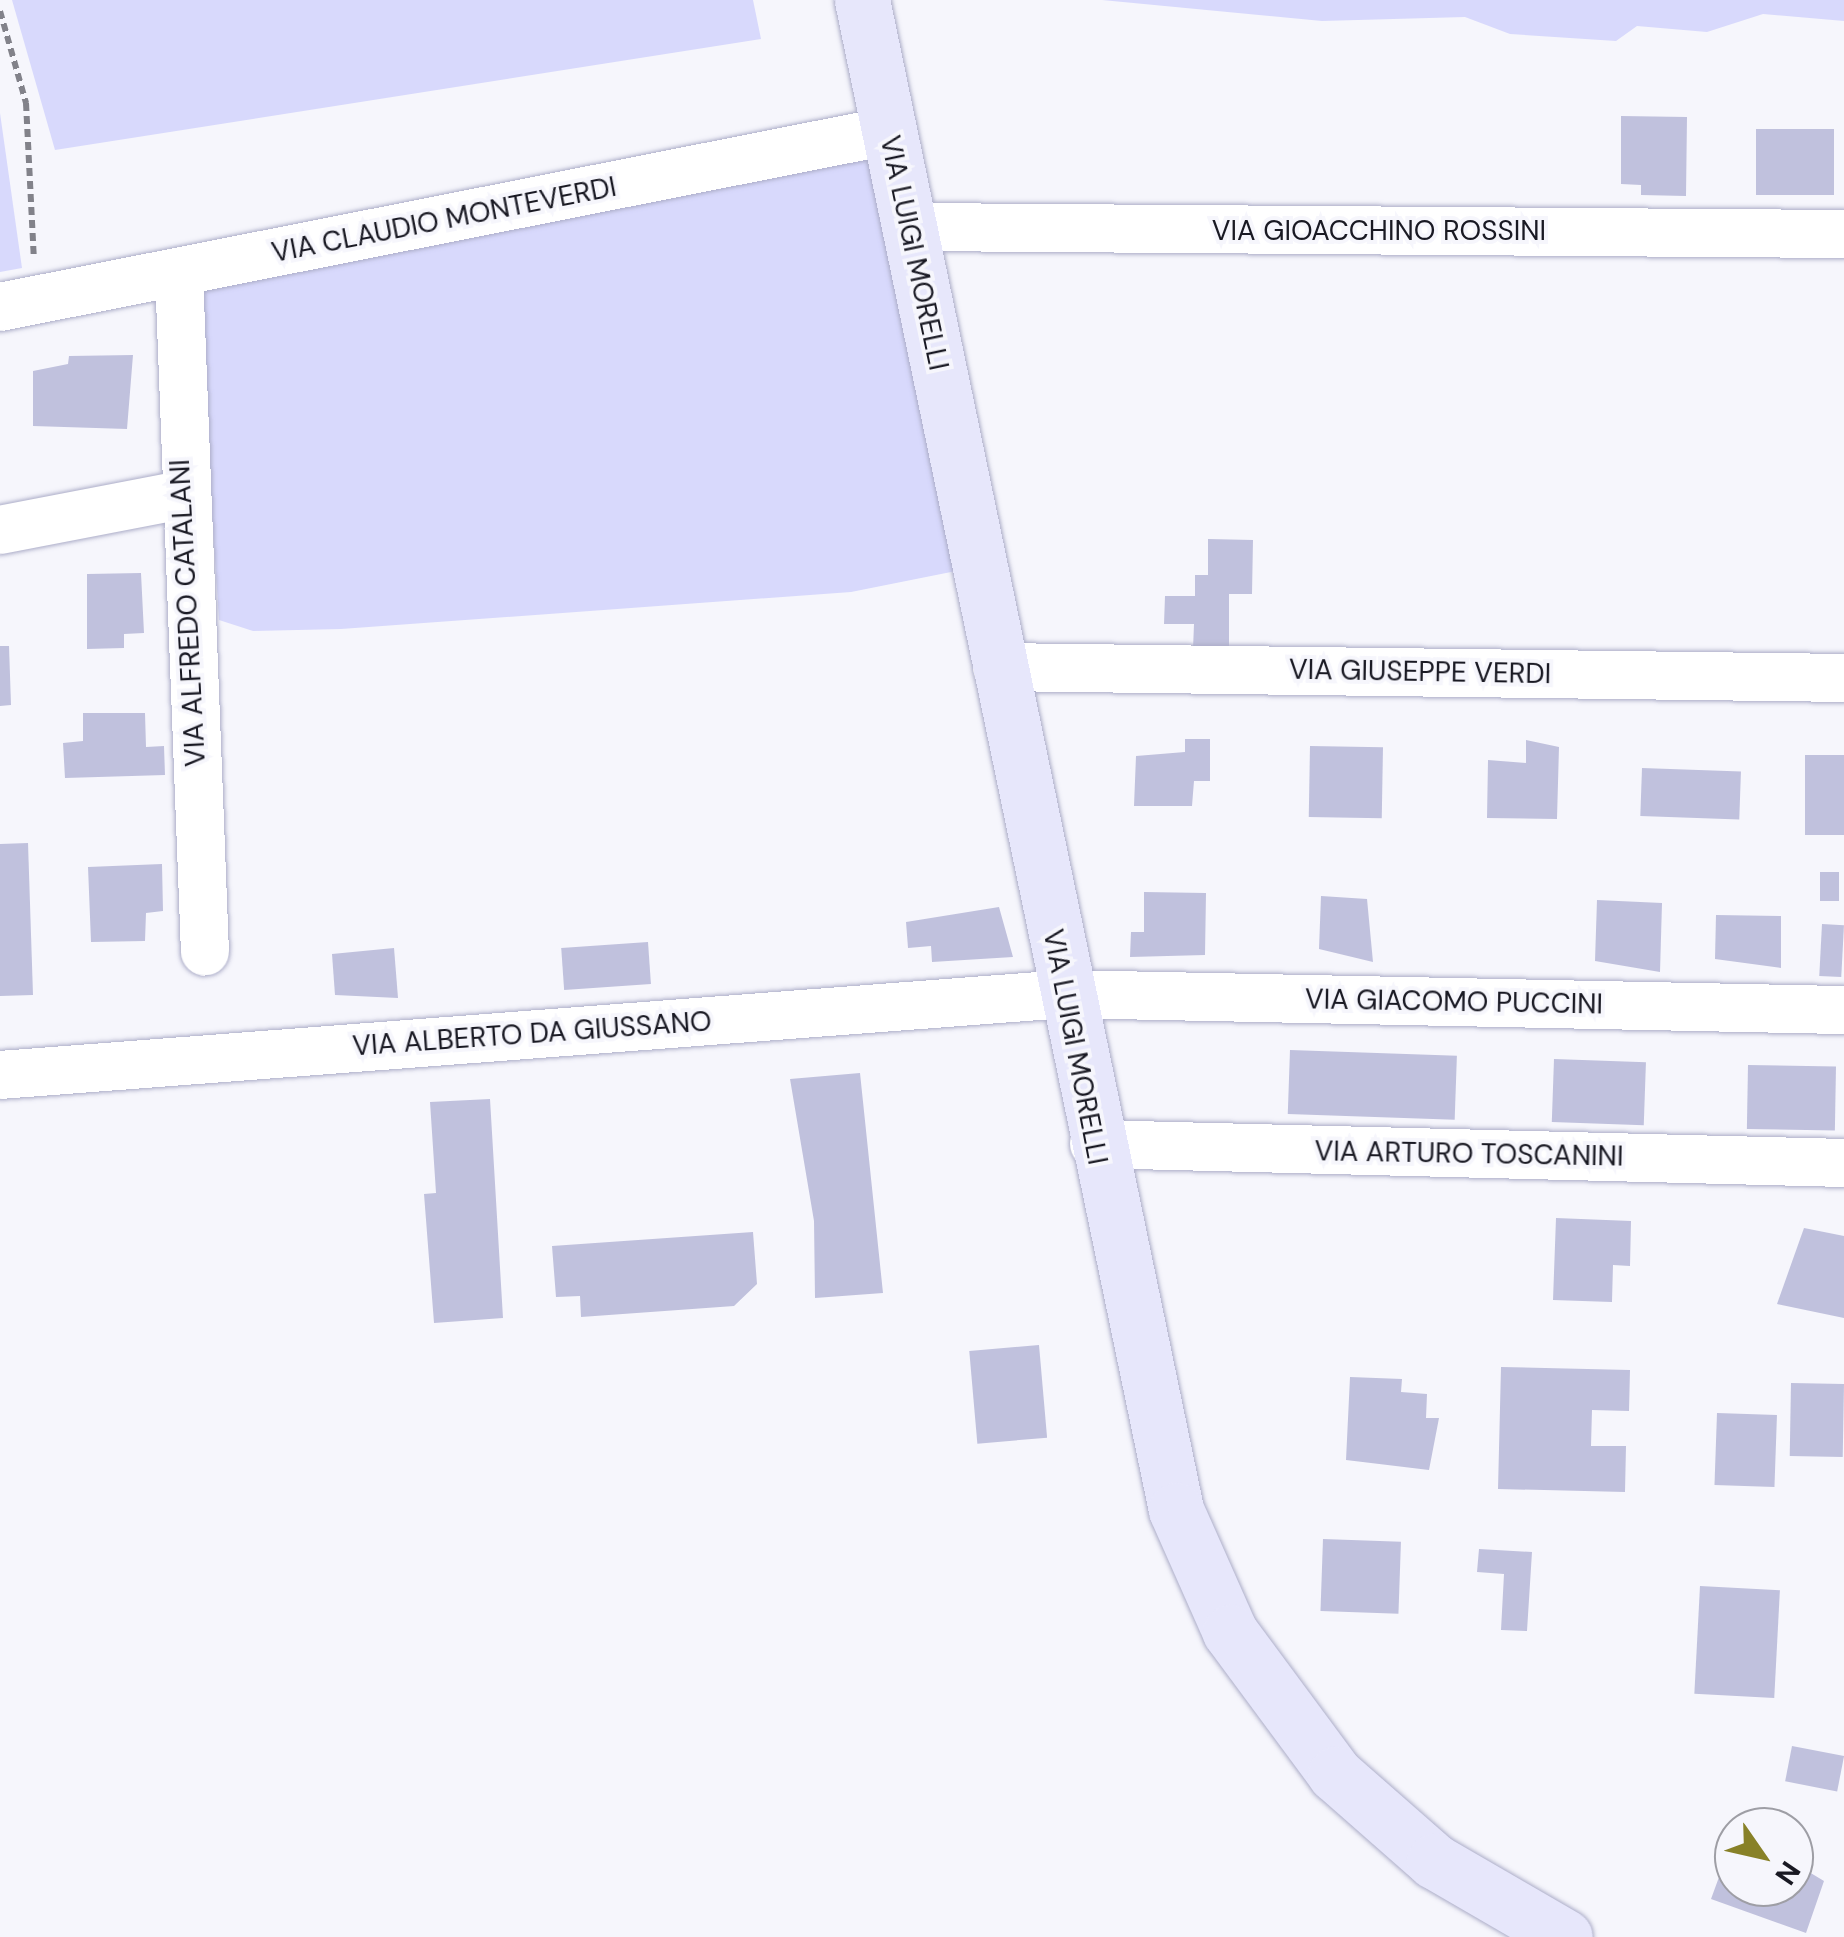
<!DOCTYPE html>
<html>
<head>
<meta charset="utf-8">
<style>
	body { margin:0 }
	#map { position:relative; width:1844px; height:1937px; overflow:hidden; background:#f6f6fc; font-family:"DM Sans",sans-serif }
	div>[style] { position:absolute }
	[style*='--x'] { left:calc(var(--x)*1px); top:calc(var(--y)*1px); width:calc(var(--w)*1px); rotate:calc(var(--a)*1deg) }
	.green>* { inset:0; background:#d8d9fc }
	.building>* { inset:0; background:#c0c1dd; transform-origin:0 0 }
	.path>* { height:6px; margin-top:-3px; transform-origin:0; background:repeating-linear-gradient(90deg,#82828a 0 8px,transparent 0 13px) }
	.roads { filter:drop-shadow(0 0 2px #acadc8) drop-shadow(0 0 2px #acadc8) }
	.street>* { height:48px; margin:-24px; padding:0 24px; transform-origin:24px; border-radius:24px; background:#fff }
	.secondary>* { height:55px; margin:-27.5px; padding:0 27.5px; transform-origin:27.5px; border-radius:27.5px; background:#e7e7fb }
	span { translate:-50% -50%; white-space:nowrap; text-align:center; line-height:1.15; -webkit-text-stroke:8px #f6f6fc; paint-order:stroke }
	.street-label { font-size:28px; color:#191923 }
	.north { position:absolute; left:1714px; top:1807px; width:100px; height:100px; box-sizing:border-box; background:#f6f6fc; border:2px solid #9e9ea5; border-radius:50%; rotate:124deg; font-size:28px; font-weight:700; line-height:40px; text-align:center; color:#191923 }
	.north::after { content:''; display:block; margin:auto; width:35px; height:45px; background:#888128; clip-path:polygon(50% 0,100% 100%,50% 72%,0 100%) }
</style>
</head>
<body>
<div id="map">
	<div class="green">
		<div style="clip-path:polygon(12px 0,753px 0,761px 39px,55px 150px)"></div>
		<div style="clip-path:polygon(1102px 0,1844px 0,1844px 21px,1763px 14px,1707px 32px,1637px 26px,1616px 41px,1510px 34px,1465px 17px,1322px 21px)"></div>
		<div style="clip-path:polygon(0 113px,22px 268px,0 272px)"></div>
		<div style="clip-path:polygon(876px 157px,966px 569px,851px 592px,341px 629px,253px 631px,219px 620px,198px 297px,205px 283px)"></div>
	</div>
	<div class="building">
		<div style="clip-path:polygon(1621px 116px,1687px 117px,1686px 196px,1641px 195px,1641px 185px,1621px 184px)"></div>
		<div style="left:1834px;top:129px;width:66px;height:78px;rotate:90deg"></div>
		<div style="clip-path:polygon(133px 355px,127px 429px,33px 426px,33px 371px,68px 364px,69px 356px)"></div>
		<div style="clip-path:polygon(1208px 539px,1253px 540px,1252px 594px,1229px 594px,1229px 650px,1193px 649px,1194px 624px,1164px 624px,1165px 596px,1195px 596px,1195px 575px,1208px 575px)"></div>
		<div style="clip-path:polygon(141px 573px,144px 633px,124px 634px,124px 648px,87px 649px,87px 574px)"></div>
		<div style="clip-path:polygon(0 646px,9px 646px,11px 705px,0 706px)"></div>
		<div style="clip-path:polygon(83px 713px,145px 713px,146px 747px,164px 746px,165px 775px,65px 778px,63px 743px,83px 741px)"></div>
		<div style="clip-path:polygon(1185px 739px,1210px 739px,1210px 781px,1194px 781px,1192px 806px,1134px 806px,1136px 756px,1185px 752px)"></div>
		<div style="clip-path:polygon(1526px 740px,1559px 747px,1557px 819px,1487px 818px,1488px 760px,1526px 763px)"></div>
		<div style="left:1310px;top:746px;width:73px;height:71px;rotate:1deg"></div>
		<div style="left:1805px;top:755px;width:39px;height:80px"></div>
		<div style="left:1642px;top:768px;width:99px;height:48px;rotate:2deg"></div>
		<div style="clip-path:polygon(28px 843px,33px 995px,0 996px,0 844px)"></div>
		<div style="clip-path:polygon(162px 864px,163px 911px,146px 913px,145px 941px,91px 942px,88px 867px)"></div>
		<div style="left:1839px;top:872px;width:29px;height:19px;rotate:90deg"></div>
		<div style="clip-path:polygon(1144px 892px,1206px 893px,1205px 955px,1130px 957px,1131px 932px,1144px 932px)"></div>
		<div style="clip-path:polygon(1321px 896px,1367px 899px,1373px 962px,1319px 949px)"></div>
		<div style="clip-path:polygon(1597px 900px,1662px 903px,1660px 972px,1595px 961px)"></div>
		<div style="clip-path:polygon(999px 907px,1013px 957px,932px 962px,931px 946px,908px 948px,906px 922px)"></div>
		<div style="clip-path:polygon(1716px 915px,1781px 916px,1781px 968px,1715px 959px)"></div>
		<div style="left:1822px;top:924px;width:22px;height:52px;rotate:3deg"></div>
		<div style="left:648px;top:942px;width:42px;height:87px;rotate:86deg"></div>
		<div style="clip-path:polygon(394px 948px,398px 998px,335px 995px,332px 954px)"></div>
		<div style="left:1290px;top:1050px;width:167px;height:64px;rotate:2deg"></div>
		<div style="left:1554px;top:1059px;width:92px;height:63px;rotate:2deg"></div>
		<div style="left:1748px;top:1065px;width:88px;height:64px;rotate:1deg"></div>
		<div style="clip-path:polygon(860px 1073px,883px 1293px,815px 1298px,814px 1221px,790px 1079px)"></div>
		<div style="clip-path:polygon(490px 1099px,503px 1318px,434px 1323px,424px 1194px,436px 1193px,430px 1102px)"></div>
		<div style="clip-path:polygon(1556px 1218px,1631px 1221px,1630px 1266px,1613px 1265px,1612px 1302px,1553px 1300px)"></div>
		<div style="clip-path:polygon(1804px 1228px,1844px 1236px,1844px 1318px,1777px 1304px)"></div>
		<div style="clip-path:polygon(753px 1232px,757px 1284px,734px 1306px,581px 1317px,580px 1296px,556px 1297px,552px 1246px)"></div>
		<div style="left:1039px;top:1345px;width:93px;height:70px;rotate:85deg"></div>
		<div style="clip-path:polygon(1501px 1367px,1630px 1370px,1629px 1411px,1592px 1410px,1591px 1446px,1626px 1446px,1625px 1492px,1498px 1489px)"></div>
		<div style="clip-path:polygon(1350px 1377px,1402px 1379px,1401px 1392px,1427px 1394px,1426px 1418px,1439px 1418px,1429px 1470px,1346px 1460px)"></div>
		<div style="left:1791px;top:1383px;width:53px;height:73px;rotate:1deg"></div>
		<div style="left:1717px;top:1413px;width:60px;height:72px;rotate:2deg"></div>
		<div style="left:1323px;top:1539px;width:78px;height:72px;rotate:2deg"></div>
		<div style="clip-path:polygon(1479px 1549px,1532px 1552px,1527px 1631px,1501px 1630px,1504px 1574px,1477px 1572px)"></div>
		<div style="left:1700px;top:1586px;width:80px;height:108px;rotate:3deg"></div>
		<div style="left:1792px;top:1746px;width:53px;height:36px;rotate:11deg"></div>
		<div style="clip-path:polygon(1730px 1847px,1734px 1887px,1794px 1887px,1794px 1863px,1824px 1881px,1806px 1933px,1711px 1899px)"></div>
	</div>
	<div class="path">
		<div style="--x:0;--y:11;--w:96;--a:74.2"></div>
		<div style="--x:26;--y:103;--w:156;--a:87.1"></div>
	</div>
	<div class="roads">
		<div class="street">
			<div style="--x:913;--y:227;--w:931;--a:0.43"></div>
			<div style="--x:179;--y:273;--w:679;--a:87.81"></div>
			<div style="--x:0;--y:307;--w:905;--a:-11.21"></div>
			<div style="--x:0;--y:530;--w:184;--a:-10.9"></div>
			<div style="--x:997;--y:667;--w:847;--a:0.74"></div>
			<div style="--x:0;--y:1075;--w:1067;--a:-4.35"></div>
			<div style="--x:1064;--y:994;--w:780;--a:1.18"></div>
			<div style="--x:1094;--y:1144;--w:750;--a:1.45"></div>
		</div>
		<div class="secondary">
			<div style="--x:862;--y:0;--w:1542;--a:78.25"></div>
			<div style="--x:1176;--y:1510;--w:133;--a:66.1"></div>
			<div style="--x:1230;--y:1632;--w:177;--a:53.5"></div>
			<div style="--x:1335;--y:1774;--w:132;--a:41.3"></div>
			<div style="--x:1434;--y:1861;--w:151;--a:30.1"></div>
		</div>
	</div>
	<div class="street-label">
		<span style="left:444px;top:220px;rotate:-11deg">VIA CLAUDIO MONTEVERDI</span>
		<span style="left:1379px;top:231px">VIA GIOACCHINO ROSSINI</span>
		<span style="left:914px;top:253px;rotate:78deg">VIA LUIGI MORELLI</span>
		<span style="left:188px;top:613px;rotate:-93deg">VIA ALFREDO CATALANI</span>
		<span style="left:1420px;top:672px;rotate:1deg">VIA GIUSEPPE VERDI</span>
		<span style="left:1454px;top:1002px;rotate:1deg">VIA GIACOMO PUCCINI</span>
		<span style="left:532px;top:1034px;rotate:-4deg">VIA ALBERTO DA GIUSSANO</span>
		<span style="left:1075px;top:1047px;rotate:79deg">VIA LUIGI MORELLI</span>
		<span style="left:1469px;top:1154px;rotate:1deg">VIA ARTURO TOSCANINI</span>
	</div>
	<div class="north">N</div>
</div>
</body>
</html>
